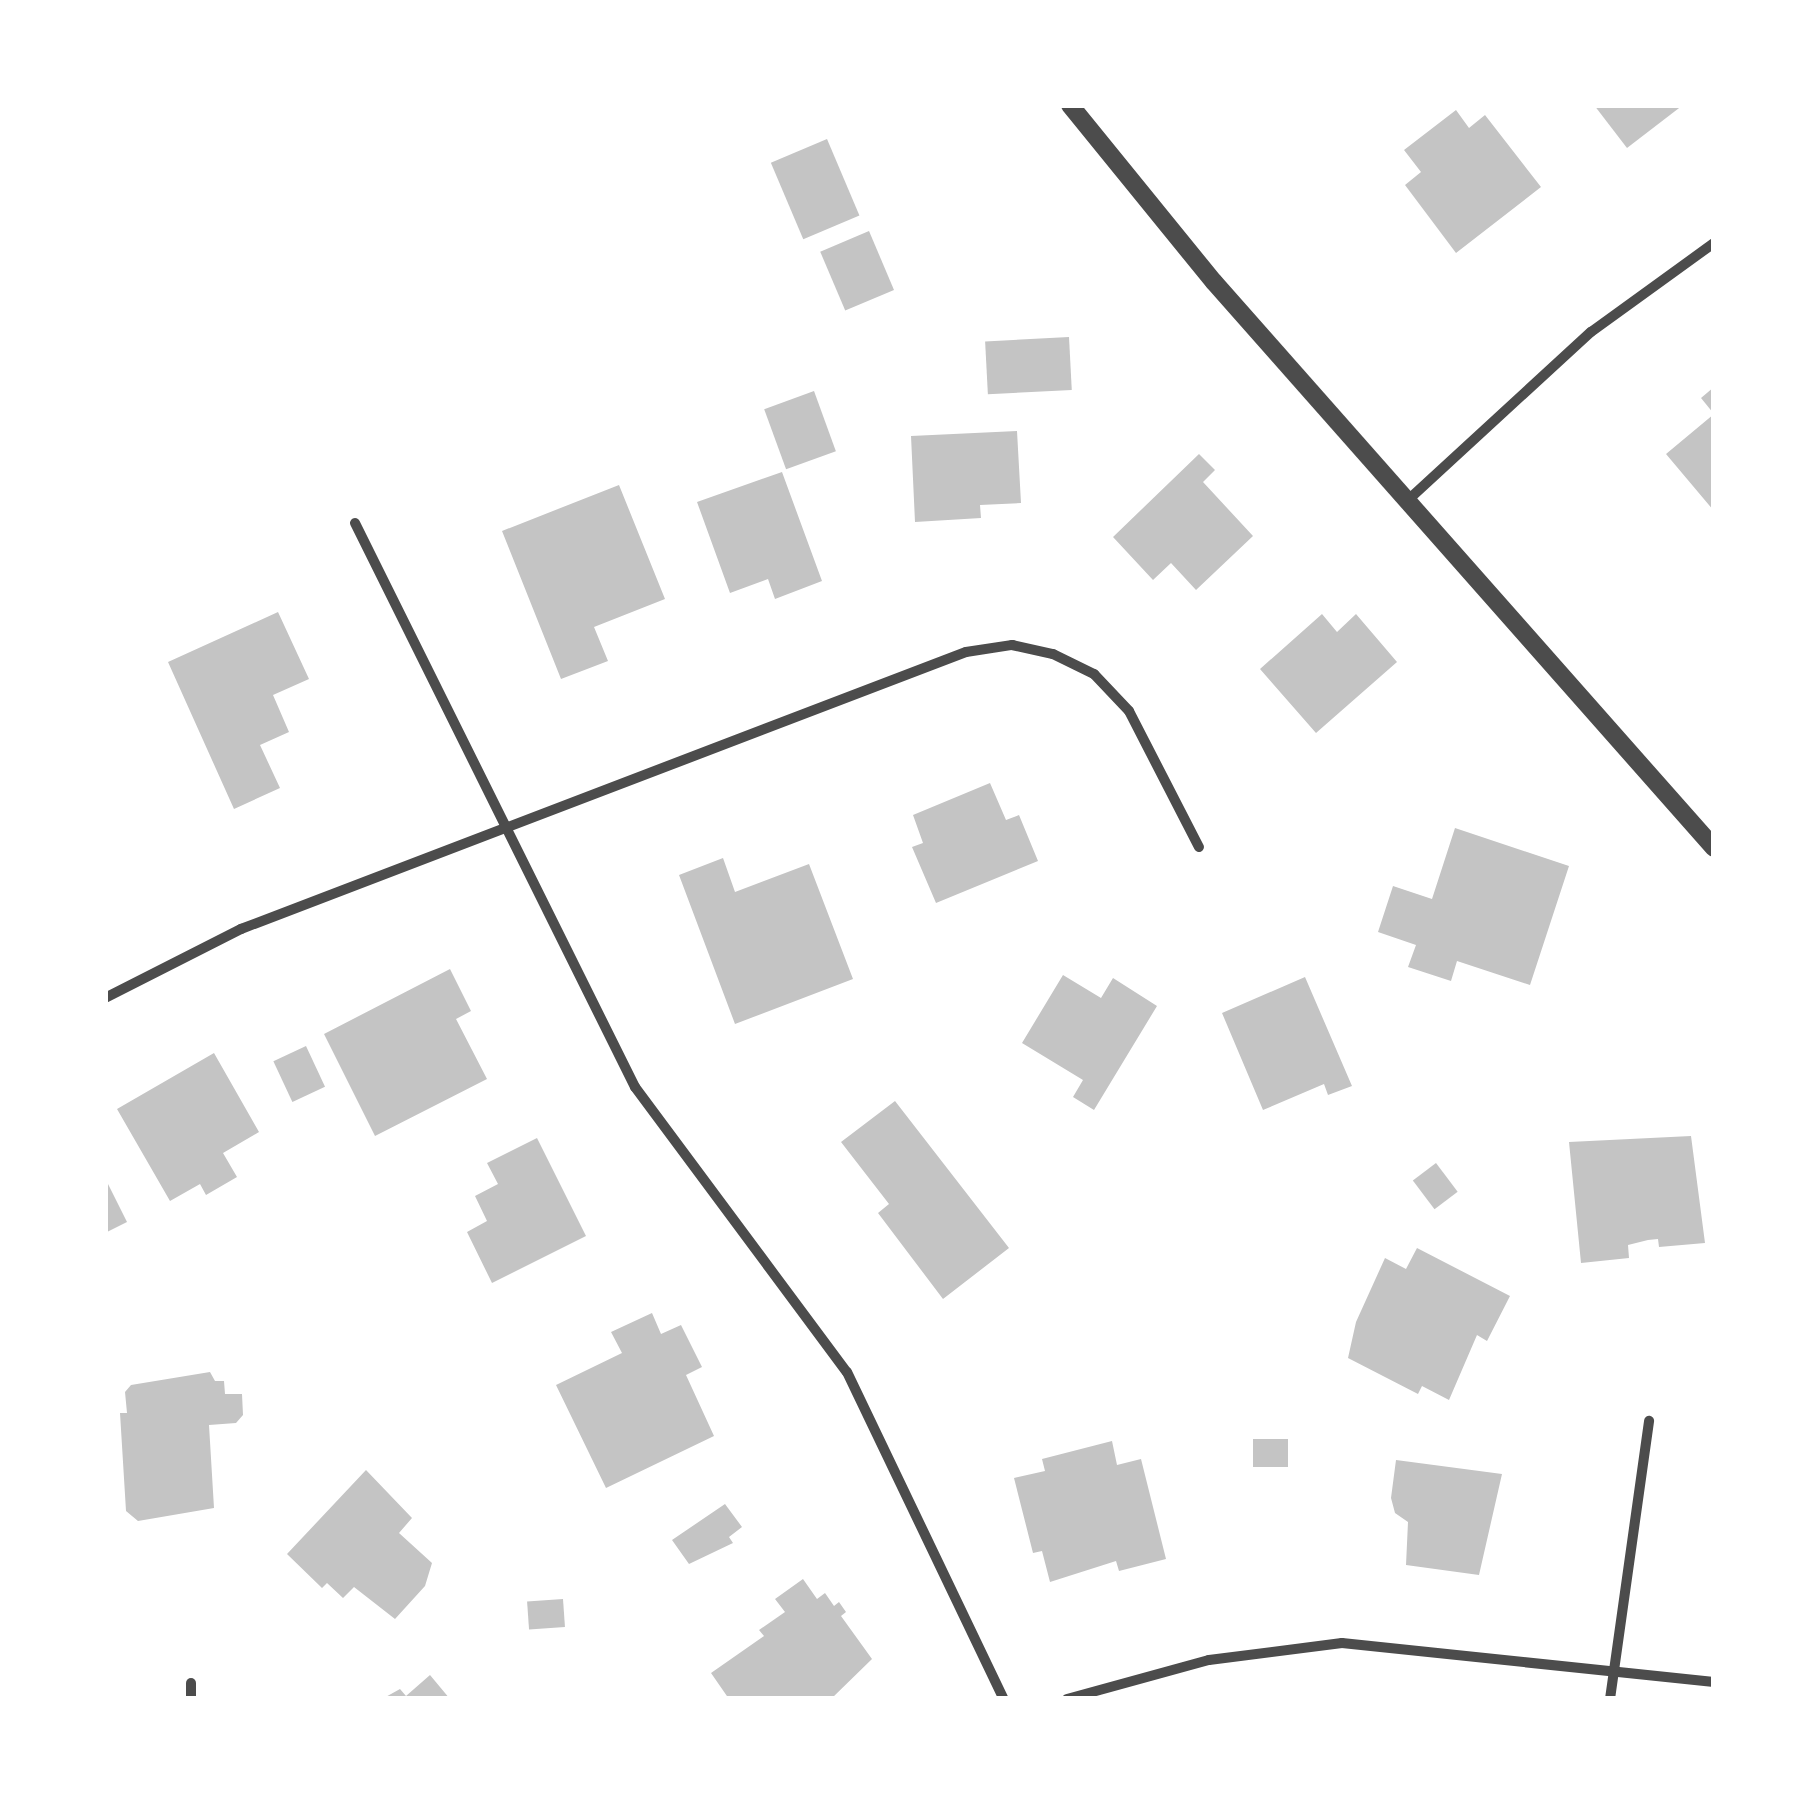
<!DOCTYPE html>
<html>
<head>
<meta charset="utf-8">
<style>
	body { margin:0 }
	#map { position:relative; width:1819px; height:1804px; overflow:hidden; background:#fff; font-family:"Noto Sans",sans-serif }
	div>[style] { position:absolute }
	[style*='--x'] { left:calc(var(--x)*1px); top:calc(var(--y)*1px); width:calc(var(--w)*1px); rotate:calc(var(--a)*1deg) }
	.building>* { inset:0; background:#c4c4c4; transform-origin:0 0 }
	.minor>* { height:10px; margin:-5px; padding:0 5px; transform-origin:5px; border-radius:5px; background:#4c4c4c }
	.tertiary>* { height:18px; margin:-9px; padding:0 9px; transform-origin:9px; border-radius:9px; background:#4c4c4c }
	span { translate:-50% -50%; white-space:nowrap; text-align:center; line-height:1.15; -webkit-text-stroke:8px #fff; paint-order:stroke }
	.frame { position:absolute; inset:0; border:108px solid #fff; pointer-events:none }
</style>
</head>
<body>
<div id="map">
	<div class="building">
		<div style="clip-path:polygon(1594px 105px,1683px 105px,1627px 148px)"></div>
		<div style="clip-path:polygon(1456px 110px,1469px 128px,1485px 115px,1541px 187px,1456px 253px,1405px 185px,1421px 172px,1404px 150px)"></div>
		<div style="left:827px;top:139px;width:83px;height:61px;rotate:67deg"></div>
		<div style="left:869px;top:231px;width:64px;height:53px;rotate:67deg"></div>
		<div style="left:1069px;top:337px;width:53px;height:84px;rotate:87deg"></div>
		<div style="clip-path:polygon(1714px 387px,1714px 511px,1666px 454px,1714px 414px,1701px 398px)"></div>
		<div style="left:814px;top:391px;width:64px;height:53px;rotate:70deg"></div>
		<div style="clip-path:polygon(1017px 431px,1021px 503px,980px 505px,981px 518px,915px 522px,911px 436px)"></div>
		<div style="clip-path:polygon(1199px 454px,1215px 470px,1203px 482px,1253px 536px,1196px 590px,1171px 563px,1153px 580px,1113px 537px)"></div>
		<div style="clip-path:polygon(782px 472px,822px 581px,775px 599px,768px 579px,730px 593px,697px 502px)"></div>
		<div style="clip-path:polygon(619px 485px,665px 599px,594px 627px,608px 661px,561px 679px,502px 531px)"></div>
		<div style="clip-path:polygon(278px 612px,309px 679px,273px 695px,289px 732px,260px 745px,280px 788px,234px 809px,168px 662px)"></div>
		<div style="clip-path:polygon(1322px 614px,1337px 632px,1356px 614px,1397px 662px,1316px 733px,1260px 669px)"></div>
		<div style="clip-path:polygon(990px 783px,1006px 820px,1019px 815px,1038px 861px,936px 903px,912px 847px,923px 843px,913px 815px)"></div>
		<div style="clip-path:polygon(1455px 828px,1569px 866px,1530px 985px,1457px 961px,1451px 981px,1408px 967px,1416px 945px,1378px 932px,1393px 886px,1432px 899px)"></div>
		<div style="clip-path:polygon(723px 858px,735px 892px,809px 864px,853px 979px,735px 1024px,679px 875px)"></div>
		<div style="clip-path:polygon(450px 969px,471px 1011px,456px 1019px,487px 1079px,375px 1136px,324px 1034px)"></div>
		<div style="clip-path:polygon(1063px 975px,1101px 998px,1113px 978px,1157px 1006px,1094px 1110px,1073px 1097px,1083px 1080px,1022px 1043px)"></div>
		<div style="clip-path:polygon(1305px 977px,1352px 1086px,1328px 1095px,1324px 1084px,1263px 1110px,1222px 1013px)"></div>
		<div style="left:306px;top:1046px;width:45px;height:36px;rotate:65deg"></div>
		<div style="clip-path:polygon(214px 1053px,259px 1132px,223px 1153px,237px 1177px,206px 1195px,200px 1184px,170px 1201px,117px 1109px)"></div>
		<div style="clip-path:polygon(895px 1101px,1009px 1248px,943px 1299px,878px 1213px,889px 1204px,841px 1142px)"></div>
		<div style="clip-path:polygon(1691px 1136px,1705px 1243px,1659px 1247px,1658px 1239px,1648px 1240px,1628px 1245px,1629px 1258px,1581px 1263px,1569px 1142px)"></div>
		<div style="clip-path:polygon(537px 1138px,586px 1236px,492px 1283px,467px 1232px,487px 1221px,475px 1196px,498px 1184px,487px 1163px)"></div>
		<div style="left:1436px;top:1163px;width:36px;height:29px;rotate:53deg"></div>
		<div style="clip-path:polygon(105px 1178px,127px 1222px,105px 1233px)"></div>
		<div style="clip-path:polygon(1417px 1248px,1510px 1296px,1487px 1341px,1477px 1335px,1449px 1400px,1422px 1386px,1418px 1394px,1348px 1358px,1356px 1322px,1385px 1258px,1406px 1269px)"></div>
		<div style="clip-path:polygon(652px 1313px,661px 1334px,681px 1325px,702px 1367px,686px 1375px,714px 1436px,606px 1488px,556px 1385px,622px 1353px,611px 1332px)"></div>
		<div style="clip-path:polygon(210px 1372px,215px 1381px,224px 1381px,225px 1394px,242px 1394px,243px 1415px,236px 1423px,209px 1425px,214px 1508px,138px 1521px,126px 1511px,120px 1413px,127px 1413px,125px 1392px,131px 1385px)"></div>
		<div style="left:1253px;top:1439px;width:35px;height:28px"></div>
		<div style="clip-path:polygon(1112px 1441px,1117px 1465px,1141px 1459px,1166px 1559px,1119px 1571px,1116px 1561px,1050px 1582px,1042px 1551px,1033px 1553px,1014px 1478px,1045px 1471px,1042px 1459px)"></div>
		<div style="clip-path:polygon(1396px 1460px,1502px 1474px,1479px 1575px,1406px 1565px,1408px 1522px,1395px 1513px,1391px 1498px)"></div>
		<div style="clip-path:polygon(366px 1470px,412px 1518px,399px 1533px,432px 1563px,425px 1586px,395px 1619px,354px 1587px,343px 1598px,327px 1583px,322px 1588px,287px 1554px)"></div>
		<div style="clip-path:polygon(725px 1504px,742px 1527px,729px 1537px,733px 1543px,689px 1564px,672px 1540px)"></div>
		<div style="clip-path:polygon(803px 1579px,817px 1599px,825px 1593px,834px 1606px,839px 1602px,846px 1612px,841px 1616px,872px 1659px,831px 1699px,729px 1699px,711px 1673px,764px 1636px,759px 1630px,785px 1612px,775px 1599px)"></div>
		<div style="left:563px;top:1599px;width:28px;height:36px;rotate:86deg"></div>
		<div style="clip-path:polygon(430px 1675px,450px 1699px,382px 1699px,400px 1689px,406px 1696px)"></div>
	</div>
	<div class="minor">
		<div style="--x:1407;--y:501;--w:250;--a:-42.6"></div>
		<div style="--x:1591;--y:332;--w:152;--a:-35.9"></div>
		<div style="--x:355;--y:523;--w:630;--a:63.6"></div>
		<div style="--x:635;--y:1087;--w:355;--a:53.4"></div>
		<div style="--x:847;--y:1372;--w:363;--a:64.4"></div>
		<div style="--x:105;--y:998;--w:153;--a:-26.9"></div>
		<div style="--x:241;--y:929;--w:776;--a:-20.91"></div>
		<div style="--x:966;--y:652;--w:47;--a:-8.7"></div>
		<div style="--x:1012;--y:645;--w:42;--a:12.4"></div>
		<div style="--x:1053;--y:654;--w:46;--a:26"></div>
		<div style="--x:1094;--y:674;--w:51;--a:46.6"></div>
		<div style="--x:1129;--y:711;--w:153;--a:62.8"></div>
		<div style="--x:191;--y:1683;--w:16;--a:90"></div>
		<div style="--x:1067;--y:1699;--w:147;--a:-15.4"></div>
		<div style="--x:1209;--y:1660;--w:134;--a:-7.3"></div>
		<div style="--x:1342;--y:1643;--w:374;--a:6"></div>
		<div style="--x:1610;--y:1699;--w:281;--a:-82"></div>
	</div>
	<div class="tertiary">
		<div style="--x:1070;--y:105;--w:228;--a:50.9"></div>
		<div style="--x:1214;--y:282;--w:755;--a:48.54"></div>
	</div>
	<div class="frame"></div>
</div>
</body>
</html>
